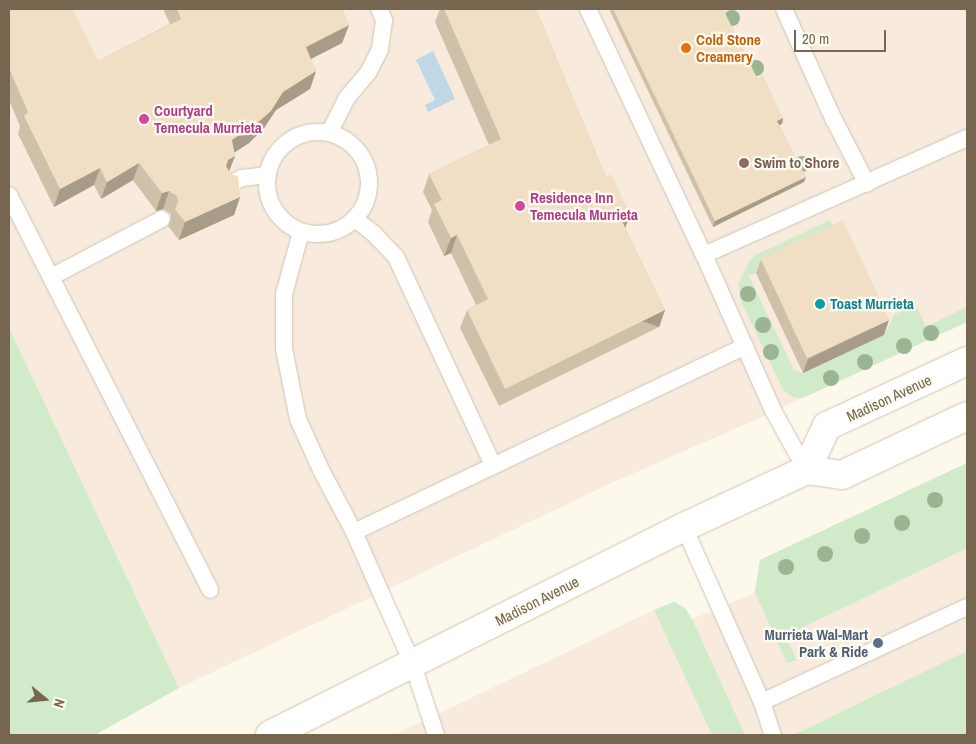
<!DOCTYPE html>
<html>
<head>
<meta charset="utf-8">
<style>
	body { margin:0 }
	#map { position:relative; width:976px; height:744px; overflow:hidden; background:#fcf9ec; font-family:"Archivo Narrow",sans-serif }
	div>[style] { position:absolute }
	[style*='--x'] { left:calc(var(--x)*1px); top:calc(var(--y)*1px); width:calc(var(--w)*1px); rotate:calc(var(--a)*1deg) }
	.commercial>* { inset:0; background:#f8ebdd }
	.green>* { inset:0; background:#d0eaca }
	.water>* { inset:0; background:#c0d8e6 }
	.roads { filter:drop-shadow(0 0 1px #cec5b1) drop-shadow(0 0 1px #cec5b1) }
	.service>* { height:16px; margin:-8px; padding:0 8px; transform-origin:8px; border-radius:8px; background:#fff }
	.service>.ring { margin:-8px; padding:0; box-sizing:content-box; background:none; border:16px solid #fff; border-radius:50% }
	.tertiary>* { height:28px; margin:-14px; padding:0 14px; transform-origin:14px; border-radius:14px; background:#fff }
	.trees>* { width:16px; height:16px; margin:-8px; border-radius:50%; background:#9bb491 }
	.wall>* { inset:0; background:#cec0a9 }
	.shaded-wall>* { inset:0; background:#a89c89; transform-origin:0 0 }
	.building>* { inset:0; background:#f0dfc4; transform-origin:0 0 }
	.dots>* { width:14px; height:14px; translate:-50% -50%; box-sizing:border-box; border:2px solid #fefcf2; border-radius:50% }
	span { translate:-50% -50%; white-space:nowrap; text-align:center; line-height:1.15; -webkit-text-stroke:4.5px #fefcf2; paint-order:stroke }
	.food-label { font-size:15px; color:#c56008; font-weight:700 }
	.left { translate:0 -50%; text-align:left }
	.hotel-label { font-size:15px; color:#b23c85; font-weight:700 }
	.education-label { font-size:15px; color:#785e54; font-weight:700 }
	.culture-label { font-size:15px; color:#0d838f; font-weight:700 }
	.street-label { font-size:15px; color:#77664f }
	.service-label { font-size:15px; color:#4e5e75; font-weight:700 }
	.right { translate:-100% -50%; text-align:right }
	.frame { position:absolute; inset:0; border:10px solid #77664f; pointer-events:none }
	.north { position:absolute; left:20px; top:674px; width:50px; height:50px; -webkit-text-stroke:4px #fefcf2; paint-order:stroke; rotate:107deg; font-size:14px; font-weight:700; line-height:20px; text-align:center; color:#77664f }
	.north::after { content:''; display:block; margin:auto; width:18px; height:22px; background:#77664f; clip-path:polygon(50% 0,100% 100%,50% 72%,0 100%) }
	.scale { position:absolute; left:794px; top:30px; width:92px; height:22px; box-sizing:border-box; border:2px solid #77664f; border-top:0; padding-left:6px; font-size:15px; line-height:18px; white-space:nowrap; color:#77664f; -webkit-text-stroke:4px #fefcf2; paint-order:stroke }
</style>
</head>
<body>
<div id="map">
	<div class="commercial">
		<div style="clip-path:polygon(9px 9px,967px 9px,967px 322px,755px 420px,614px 482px,179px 688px,9px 328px)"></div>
		<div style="clip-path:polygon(967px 463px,967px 735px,394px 735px,654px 610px,674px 602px,685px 608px,692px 619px,754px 593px,760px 560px)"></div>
	</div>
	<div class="green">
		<div style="clip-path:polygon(830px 220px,838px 235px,749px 276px,794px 370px,802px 373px,884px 335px,895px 314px,916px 305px,926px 327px,964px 308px,967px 306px,965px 301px,967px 300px,967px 322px,803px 398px,795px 398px,783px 390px,740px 299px,739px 283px,749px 261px,756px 255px)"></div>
		<div style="clip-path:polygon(9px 328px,179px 688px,95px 735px,9px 735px)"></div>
		<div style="clip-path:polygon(967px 463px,967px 548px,785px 636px,797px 660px,787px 663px,755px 593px,760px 560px)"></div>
		<div style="clip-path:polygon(674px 602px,685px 608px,692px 619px,745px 735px,712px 735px,654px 610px)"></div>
		<div style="clip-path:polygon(967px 651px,967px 735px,791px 735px,800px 732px)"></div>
	</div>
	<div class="water">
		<div style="clip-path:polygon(433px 51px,455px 99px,428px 112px,425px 105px,435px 100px,416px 60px)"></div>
	</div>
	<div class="roads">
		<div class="service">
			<div style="--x:588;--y:9;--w:272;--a:64.8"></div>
			<div style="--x:704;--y:255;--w:172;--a:66"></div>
			<div style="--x:774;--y:412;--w:66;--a:61.1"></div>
			<div style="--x:784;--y:9;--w:120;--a:65.8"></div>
			<div style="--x:833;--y:118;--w:74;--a:62.7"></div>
			<div class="ring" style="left:267px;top:132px;width:86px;height:86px"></div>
			<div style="--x:329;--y:133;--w:38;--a:-63"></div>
			<div style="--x:346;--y:99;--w:34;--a:-50"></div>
			<div style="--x:368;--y:73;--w:27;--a:-63"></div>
			<div style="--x:380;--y:49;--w:29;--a:-82"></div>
			<div style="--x:384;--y:20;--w:12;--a:-114"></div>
			<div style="--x:230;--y:184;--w:13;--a:-27"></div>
			<div style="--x:242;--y:178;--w:26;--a:-7"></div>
			<div style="--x:9;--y:195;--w:443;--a:63"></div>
			<div style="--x:355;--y:219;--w:23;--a:38"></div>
			<div style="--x:373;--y:233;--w:33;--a:46"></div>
			<div style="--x:396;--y:257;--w:230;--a:65"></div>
			<div style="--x:301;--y:232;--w:64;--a:105.3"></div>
			<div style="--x:284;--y:294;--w:55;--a:90"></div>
			<div style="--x:284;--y:349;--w:71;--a:78.7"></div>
			<div style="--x:298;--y:419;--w:56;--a:65.7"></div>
			<div style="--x:321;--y:470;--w:70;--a:62"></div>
			<div style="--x:354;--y:532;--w:145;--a:66.1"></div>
			<div style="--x:413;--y:665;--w:74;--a:71.8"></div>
			<div style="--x:704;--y:255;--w:288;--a:-24"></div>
			<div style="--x:51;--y:277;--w:125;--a:-27.6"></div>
			<div style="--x:684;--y:527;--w:192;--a:66"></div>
			<div style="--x:762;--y:702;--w:35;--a:72"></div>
			<div style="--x:354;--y:532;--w:433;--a:-25.4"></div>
			<div style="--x:762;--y:702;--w:226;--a:-24.9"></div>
		</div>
		<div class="tertiary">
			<div style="--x:806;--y:470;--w:49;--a:-64.5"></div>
			<div style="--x:827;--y:426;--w:154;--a:-24.9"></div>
			<div style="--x:270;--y:735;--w:463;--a:-26.7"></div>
			<div style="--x:684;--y:527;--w:135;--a:-25"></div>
			<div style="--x:806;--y:470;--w:36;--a:8"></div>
			<div style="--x:842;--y:475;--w:138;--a:-25.3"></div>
		</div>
	</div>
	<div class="trees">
		<div style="left:732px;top:18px"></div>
		<div style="left:756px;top:68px"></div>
		<div style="left:802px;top:164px"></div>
		<div style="left:748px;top:294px"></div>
		<div style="left:763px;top:325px"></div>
		<div style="left:931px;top:333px"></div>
		<div style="left:904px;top:346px"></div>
		<div style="left:771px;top:352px"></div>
		<div style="left:865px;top:362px"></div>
		<div style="left:831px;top:378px"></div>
		<div style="left:935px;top:500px"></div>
		<div style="left:902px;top:523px"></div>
		<div style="left:862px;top:536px"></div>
		<div style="left:825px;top:554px"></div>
		<div style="left:786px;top:567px"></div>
	</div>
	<div class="wall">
		<div style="clip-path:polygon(9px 9px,98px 61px,170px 24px,164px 11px,165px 9px,342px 9px,349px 25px,342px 43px,311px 59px,316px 71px,310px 89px,276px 110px,264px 128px,249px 143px,234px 153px,235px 156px,229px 171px,240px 197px,234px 215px,179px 240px,168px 226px,171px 218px,171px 214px,163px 209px,156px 211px,133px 180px,101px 199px,94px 185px,54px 207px,18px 134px,20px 126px,9px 100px)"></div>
		<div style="clip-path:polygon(440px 9px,536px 9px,606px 177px,630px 214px,625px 228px,665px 310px,659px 327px,499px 406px,460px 328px,467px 310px,476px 305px,451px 253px,444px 256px,428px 222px,432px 210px,423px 192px,429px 174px,489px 145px,435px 22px)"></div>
		<div style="clip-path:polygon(609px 9px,723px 9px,757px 78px,783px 118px,782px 124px,779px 125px,806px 177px,804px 182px,713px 227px)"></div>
		<div style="clip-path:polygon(761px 259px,884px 335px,803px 373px,756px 273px)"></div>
	</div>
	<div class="shaded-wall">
		<div style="clip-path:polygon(349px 25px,342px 43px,299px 65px,306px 47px)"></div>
		<div style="clip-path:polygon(316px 71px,310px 89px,276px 110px,264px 128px,249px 143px,226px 158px,232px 140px,283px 92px)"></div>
		<div style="clip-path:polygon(783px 118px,782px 124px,775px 126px,777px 121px)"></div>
		<div style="clip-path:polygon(235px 156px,228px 174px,222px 178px,228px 160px)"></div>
		<div style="clip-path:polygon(139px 163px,133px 180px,101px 199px,107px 182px)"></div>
		<div style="clip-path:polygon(100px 168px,94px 185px,54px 207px,60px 189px)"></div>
		<div style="clip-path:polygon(806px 177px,804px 182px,713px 227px,715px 221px)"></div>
		<div style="clip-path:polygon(169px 191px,163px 209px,156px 211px,162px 193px)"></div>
		<div style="clip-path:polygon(240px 197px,234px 215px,179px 240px,185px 222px)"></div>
		<div style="clip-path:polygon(630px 214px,624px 232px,621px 219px)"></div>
		<div style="clip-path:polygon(457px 235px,451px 253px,444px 256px,451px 238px)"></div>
		<div style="left:665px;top:310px;width:18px;height:178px;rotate:109deg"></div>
		<div style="clip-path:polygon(889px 320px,884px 335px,803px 373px,808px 359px)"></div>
	</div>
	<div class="building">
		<div style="clip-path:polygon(9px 9px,73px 9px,98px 61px,181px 19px,177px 9px,342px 9px,349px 25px,306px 47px,316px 71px,283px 92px,271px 111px,255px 125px,232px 140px,235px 156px,228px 160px,226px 166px,231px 174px,238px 176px,240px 197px,185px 222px,175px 209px,178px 202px,177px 196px,169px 191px,162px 193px,139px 163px,107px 182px,100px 168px,60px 189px,24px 116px,28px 112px,9px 68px)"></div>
		<div style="clip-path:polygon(444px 9px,536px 9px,606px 177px,611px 174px,630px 214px,621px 219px,665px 310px,505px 389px,467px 310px,488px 299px,457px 235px,451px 238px,434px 204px,442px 200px,429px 174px,501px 139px)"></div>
		<div style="clip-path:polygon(613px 9px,723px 9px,757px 78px,763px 75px,783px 118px,777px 121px,806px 177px,715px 221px)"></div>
		<div style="left:843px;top:220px;width:110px;height:91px;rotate:65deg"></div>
	</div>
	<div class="dots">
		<div style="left:686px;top:48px;background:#e8710a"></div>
		<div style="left:144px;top:119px;background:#d1479c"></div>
		<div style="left:744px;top:163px;background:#8d6e63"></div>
		<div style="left:520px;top:206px;background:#d1479c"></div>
		<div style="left:820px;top:304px;background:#0f9aa8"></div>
		<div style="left:878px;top:643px;background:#5c6f8a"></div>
	</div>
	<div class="food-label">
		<span class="left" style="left:696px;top:48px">Cold Stone<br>Creamery</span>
	</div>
	<div class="hotel-label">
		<span class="left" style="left:154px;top:119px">Courtyard<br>Temecula Murrieta</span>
		<span class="left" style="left:530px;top:206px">Residence Inn<br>Temecula Murrieta</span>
	</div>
	<div class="education-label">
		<span class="left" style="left:754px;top:163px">Swim to Shore</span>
	</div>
	<div class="culture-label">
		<span class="left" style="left:830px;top:304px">Toast Murrieta</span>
	</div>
	<div class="street-label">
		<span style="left:889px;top:398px;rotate:-25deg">Madison Avenue</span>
		<span style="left:537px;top:601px;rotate:-27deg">Madison Avenue</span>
	</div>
	<div class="service-label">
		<span class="right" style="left:868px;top:643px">Murrieta Wal-Mart<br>Park &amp; Ride</span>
	</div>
	<div class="frame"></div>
	<div class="north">N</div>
	<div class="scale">20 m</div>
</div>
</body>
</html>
